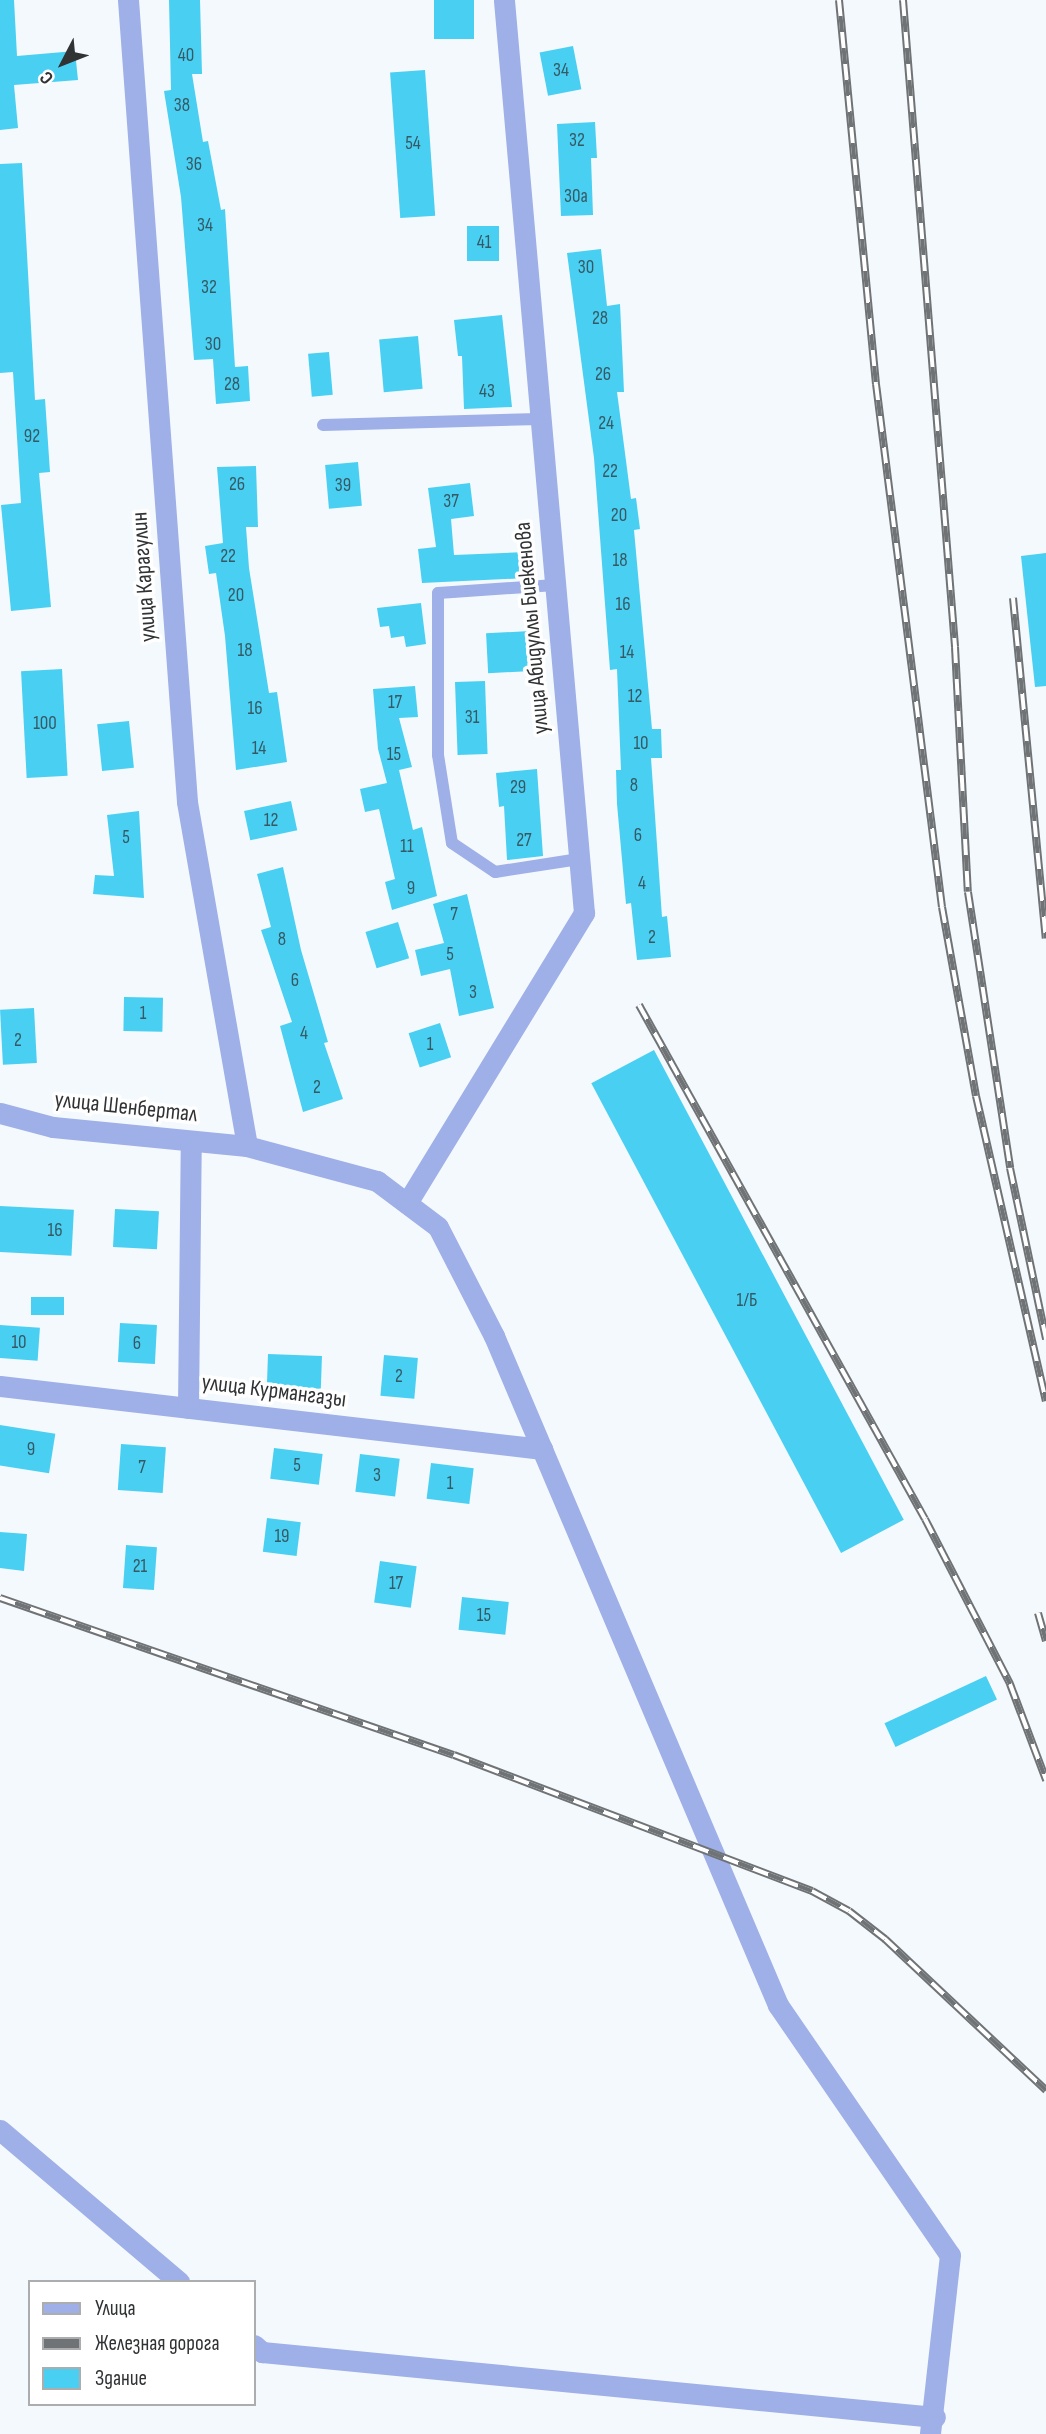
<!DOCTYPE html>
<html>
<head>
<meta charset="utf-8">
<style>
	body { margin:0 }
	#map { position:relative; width:1046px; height:2434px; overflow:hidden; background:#f4f9fd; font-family:"Sofia Sans Condensed",sans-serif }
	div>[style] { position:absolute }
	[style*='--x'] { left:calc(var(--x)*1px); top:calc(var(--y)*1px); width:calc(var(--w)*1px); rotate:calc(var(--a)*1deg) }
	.building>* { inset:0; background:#49cff2; transform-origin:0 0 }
	.lane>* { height:12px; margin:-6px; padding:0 6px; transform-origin:6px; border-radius:6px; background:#9fafe7 }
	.street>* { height:21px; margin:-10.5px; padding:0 10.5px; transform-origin:10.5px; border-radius:10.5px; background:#9fafe7 }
	.rail>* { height:8px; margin-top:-4px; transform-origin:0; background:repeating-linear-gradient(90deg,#fff 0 16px,#707375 0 32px); box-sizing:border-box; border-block:2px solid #707375 }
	span { translate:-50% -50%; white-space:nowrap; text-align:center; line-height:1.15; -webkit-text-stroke:7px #fff; paint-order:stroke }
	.number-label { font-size:19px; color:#365964 }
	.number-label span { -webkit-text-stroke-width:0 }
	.street-label { font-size:23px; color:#303234 }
	.legend { position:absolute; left:28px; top:2280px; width:228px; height:126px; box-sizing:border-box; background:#fff; border:2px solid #acadae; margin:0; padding:9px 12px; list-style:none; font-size:21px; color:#303234 }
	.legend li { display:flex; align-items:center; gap:14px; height:35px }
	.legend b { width:35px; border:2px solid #acadae }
	.north { position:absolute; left:28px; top:28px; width:70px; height:70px; -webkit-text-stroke:5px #fff; paint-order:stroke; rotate:228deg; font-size:19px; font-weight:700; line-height:28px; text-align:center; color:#303234 }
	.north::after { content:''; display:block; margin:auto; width:24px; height:32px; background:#303234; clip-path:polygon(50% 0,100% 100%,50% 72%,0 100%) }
</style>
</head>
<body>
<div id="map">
	<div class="building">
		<div style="clip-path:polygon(0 0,14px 0,17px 56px,75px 51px,78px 80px,14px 85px,18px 128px,0 130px)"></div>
		<div style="clip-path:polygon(169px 0,200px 0,202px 74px,192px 74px,203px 142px,208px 141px,221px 210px,225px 209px,235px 367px,248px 366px,250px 401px,216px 404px,213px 359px,194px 360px,181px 197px,164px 91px,171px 90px)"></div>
		<div style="left:434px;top:0;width:40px;height:39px"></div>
		<div style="left:573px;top:46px;width:44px;height:34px;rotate:79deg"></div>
		<div style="left:425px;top:70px;width:146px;height:35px;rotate:86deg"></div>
		<div style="clip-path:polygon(595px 122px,597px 158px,591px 158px,593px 215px,561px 216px,557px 124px)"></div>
		<div style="clip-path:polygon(22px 163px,35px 400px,45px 399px,50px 472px,39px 473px,51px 607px,11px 611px,1px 505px,21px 503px,13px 372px,0 373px,0 164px)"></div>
		<div style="left:467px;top:226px;width:32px;height:35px"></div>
		<div style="clip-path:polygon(601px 249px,607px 306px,620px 304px,624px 392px,617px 392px,631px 499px,636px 498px,640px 529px,634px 530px,652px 729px,661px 729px,662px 758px,651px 758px,662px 917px,667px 916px,671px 957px,637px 960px,631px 903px,626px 904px,617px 804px,616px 770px,621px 770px,617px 669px,610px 670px,594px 458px,567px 253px)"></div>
		<div style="clip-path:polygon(502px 315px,512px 407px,464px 409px,462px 356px,458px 356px,454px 320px)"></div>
		<div style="left:418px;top:336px;width:53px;height:39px;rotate:85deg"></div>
		<div style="left:329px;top:352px;width:43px;height:21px;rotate:85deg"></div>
		<div style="left:358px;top:462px;width:44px;height:33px;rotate:85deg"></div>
		<div style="clip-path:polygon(256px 466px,258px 527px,246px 527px,249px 568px,269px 693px,277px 692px,287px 762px,236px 770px,225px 636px,216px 573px,209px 574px,205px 546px,223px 543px,217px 467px)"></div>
		<div style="clip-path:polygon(470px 483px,474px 516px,451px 519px,454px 555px,526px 552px,527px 578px,422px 583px,418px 549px,436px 547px,428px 488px)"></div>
		<div style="clip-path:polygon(1046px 553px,1046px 686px,1035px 687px,1021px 556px)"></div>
		<div style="clip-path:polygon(421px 603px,426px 644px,406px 647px,404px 636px,391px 638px,389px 626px,380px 627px,377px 608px)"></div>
		<div style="left:530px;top:631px;width:40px;height:44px;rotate:87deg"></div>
		<div style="left:62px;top:669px;width:107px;height:41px;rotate:87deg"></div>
		<div style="left:485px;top:681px;width:73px;height:30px;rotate:88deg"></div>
		<div style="clip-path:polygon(415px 686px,418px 717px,399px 718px,412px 767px,399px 770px,413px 830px,422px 827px,437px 896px,392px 910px,385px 882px,395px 879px,379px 809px,365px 812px,360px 789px,387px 783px,378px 749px,373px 689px)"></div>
		<div style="left:129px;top:721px;width:47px;height:32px;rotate:84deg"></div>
		<div style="clip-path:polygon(537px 769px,543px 856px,507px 860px,504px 806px,499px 807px,496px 773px)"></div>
		<div style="left:291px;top:801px;width:30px;height:48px;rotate:78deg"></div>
		<div style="clip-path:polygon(139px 811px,144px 898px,93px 894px,95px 875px,114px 876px,107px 815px)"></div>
		<div style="clip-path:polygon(283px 867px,301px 950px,328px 1042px,324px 1043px,343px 1099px,303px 1112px,280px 1026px,292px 1022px,261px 930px,271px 927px,257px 874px)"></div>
		<div style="clip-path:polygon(467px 894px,494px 1008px,459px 1016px,450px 969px,421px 976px,415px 950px,444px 943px,433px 904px)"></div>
		<div style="left:398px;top:922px;width:38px;height:34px;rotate:73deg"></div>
		<div style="left:124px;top:997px;width:39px;height:34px;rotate:1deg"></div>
		<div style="left:34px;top:1008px;width:55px;height:34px;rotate:87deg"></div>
		<div style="left:440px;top:1023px;width:36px;height:33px;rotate:72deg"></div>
		<div style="left:654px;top:1050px;width:532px;height:71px;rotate:62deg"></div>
		<div style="left:0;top:1206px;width:74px;height:46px;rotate:3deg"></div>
		<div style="left:115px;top:1209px;width:44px;height:38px;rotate:3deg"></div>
		<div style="left:64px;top:1297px;width:18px;height:33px;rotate:90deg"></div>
		<div style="left:120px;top:1323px;width:37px;height:39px;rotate:3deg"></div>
		<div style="left:0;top:1325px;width:40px;height:33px;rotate:4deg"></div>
		<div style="left:268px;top:1354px;width:54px;height:33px;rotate:2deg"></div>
		<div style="left:384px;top:1355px;width:34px;height:41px;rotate:5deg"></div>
		<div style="left:0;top:1425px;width:56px;height:40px;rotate:9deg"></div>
		<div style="left:121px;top:1444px;width:45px;height:46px;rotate:4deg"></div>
		<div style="left:274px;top:1448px;width:49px;height:31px;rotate:7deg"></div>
		<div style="left:360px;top:1454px;width:40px;height:38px;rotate:7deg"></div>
		<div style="left:431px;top:1463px;width:43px;height:36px;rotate:7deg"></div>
		<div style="left:267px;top:1518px;width:34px;height:34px;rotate:7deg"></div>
		<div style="clip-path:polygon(0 1532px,27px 1534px,24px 1571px,0 1568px)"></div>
		<div style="left:126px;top:1545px;width:31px;height:43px;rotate:4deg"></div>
		<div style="left:380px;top:1561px;width:37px;height:42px;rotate:8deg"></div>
		<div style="left:462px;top:1597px;width:47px;height:33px;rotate:6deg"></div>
		<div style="left:986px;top:1676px;width:26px;height:112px;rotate:65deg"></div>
	</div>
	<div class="lane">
		<div style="--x:323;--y:425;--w:217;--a:-1.6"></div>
		<div style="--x:555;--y:585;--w:117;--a:176.1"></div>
		<div style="--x:438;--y:593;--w:162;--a:90"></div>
		<div style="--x:438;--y:755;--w:89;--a:81"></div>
		<div style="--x:452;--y:843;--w:52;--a:34"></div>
		<div style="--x:495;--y:872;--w:85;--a:-8.8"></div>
	</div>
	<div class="street">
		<div style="--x:128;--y:0;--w:804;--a:85.79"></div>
		<div style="--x:187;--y:802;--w:349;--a:80.1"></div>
		<div style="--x:0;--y:1113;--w:55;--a:14.8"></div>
		<div style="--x:53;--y:1127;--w:195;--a:5.6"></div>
		<div style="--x:247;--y:1146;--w:135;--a:15.1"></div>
		<div style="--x:377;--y:1181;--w:76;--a:37"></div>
		<div style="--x:438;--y:1227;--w:123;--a:62.8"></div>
		<div style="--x:494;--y:1336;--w:727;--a:67"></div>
		<div style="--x:778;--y:2005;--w:303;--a:55.5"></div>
		<div style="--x:950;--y:2255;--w:180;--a:96.4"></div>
		<div style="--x:407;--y:1203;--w:340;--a:-58.6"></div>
		<div style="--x:584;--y:913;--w:916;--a:-95.01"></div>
		<div style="--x:0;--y:1386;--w:546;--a:6.63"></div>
		<div style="--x:188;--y:1408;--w:267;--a:-89.4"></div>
		<div style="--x:0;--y:2130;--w:235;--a:40.3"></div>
		<div style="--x:254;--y:2345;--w:11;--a:41"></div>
		<div style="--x:262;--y:2352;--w:676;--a:5.52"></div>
	</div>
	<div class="rail">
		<div style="--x:839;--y:0;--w:386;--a:84.5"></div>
		<div style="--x:876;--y:384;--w:527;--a:82.81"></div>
		<div style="--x:942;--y:907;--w:192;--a:79.8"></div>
		<div style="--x:976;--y:1096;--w:313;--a:77.1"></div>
		<div style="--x:903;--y:0;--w:649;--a:85.4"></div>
		<div style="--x:955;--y:647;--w:245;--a:87"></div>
		<div style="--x:968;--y:892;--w:279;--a:81.3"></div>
		<div style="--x:1010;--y:1168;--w:175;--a:78.1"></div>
		<div style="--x:1013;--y:598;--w:342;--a:84.5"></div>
		<div style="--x:639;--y:1005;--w:588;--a:60.91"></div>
		<div style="--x:925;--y:1519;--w:186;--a:62.7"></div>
		<div style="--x:1010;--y:1684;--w:103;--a:69.4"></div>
		<div style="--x:0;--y:1598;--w:480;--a:19.1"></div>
		<div style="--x:454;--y:1755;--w:383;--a:20.8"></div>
		<div style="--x:812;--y:1891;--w:42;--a:28.4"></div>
		<div style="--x:849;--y:1911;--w:46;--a:37.9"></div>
		<div style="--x:885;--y:1939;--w:221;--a:43.2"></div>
		<div style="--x:1038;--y:1613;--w:29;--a:74"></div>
	</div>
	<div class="number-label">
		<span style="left:186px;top:56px">40</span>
		<span style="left:561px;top:71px">34</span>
		<span style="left:182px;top:106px">38</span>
		<span style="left:577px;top:141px">32</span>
		<span style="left:413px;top:144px">54</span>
		<span style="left:194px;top:165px">36</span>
		<span style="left:576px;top:197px">30а</span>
		<span style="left:205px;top:226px">34</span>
		<span style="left:484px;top:243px">41</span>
		<span style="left:586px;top:268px">30</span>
		<span style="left:209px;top:288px">32</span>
		<span style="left:600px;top:319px">28</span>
		<span style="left:213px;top:345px">30</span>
		<span style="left:603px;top:375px">26</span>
		<span style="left:232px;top:385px">28</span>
		<span style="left:487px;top:392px">43</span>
		<span style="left:606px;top:424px">24</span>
		<span style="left:32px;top:437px">92</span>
		<span style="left:610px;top:472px">22</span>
		<span style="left:237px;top:485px">26</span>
		<span style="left:343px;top:486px">39</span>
		<span style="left:451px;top:502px">37</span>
		<span style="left:619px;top:516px">20</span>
		<span style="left:228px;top:557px">22</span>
		<span style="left:620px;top:561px">18</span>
		<span style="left:236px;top:596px">20</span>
		<span style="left:623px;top:605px">16</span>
		<span style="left:245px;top:651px">18</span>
		<span style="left:627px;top:653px">14</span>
		<span style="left:635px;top:697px">12</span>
		<span style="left:395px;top:703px">17</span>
		<span style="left:255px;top:709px">16</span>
		<span style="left:472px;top:718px">31</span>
		<span style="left:45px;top:724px">100</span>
		<span style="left:641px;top:744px">10</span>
		<span style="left:259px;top:749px">14</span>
		<span style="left:394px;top:755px">15</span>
		<span style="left:634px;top:786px">8</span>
		<span style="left:518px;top:788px">29</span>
		<span style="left:271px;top:821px">12</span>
		<span style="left:638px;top:836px">6</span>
		<span style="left:126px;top:838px">5</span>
		<span style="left:524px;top:841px">27</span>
		<span style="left:407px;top:847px">11</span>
		<span style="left:642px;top:884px">4</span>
		<span style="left:411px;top:889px">9</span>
		<span style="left:454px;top:915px">7</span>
		<span style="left:652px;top:938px">2</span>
		<span style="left:282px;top:940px">8</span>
		<span style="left:450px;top:955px">5</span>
		<span style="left:295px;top:981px">6</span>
		<span style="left:473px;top:993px">3</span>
		<span style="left:143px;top:1014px">1</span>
		<span style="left:304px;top:1034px">4</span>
		<span style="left:18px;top:1041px">2</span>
		<span style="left:430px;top:1045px">1</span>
		<span style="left:317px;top:1088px">2</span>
		<span style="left:55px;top:1231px">16</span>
		<span style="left:747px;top:1301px">1/Б</span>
		<span style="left:19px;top:1343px">10</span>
		<span style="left:137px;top:1344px">6</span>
		<span style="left:399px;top:1377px">2</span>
		<span style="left:31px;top:1450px">9</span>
		<span style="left:297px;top:1466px">5</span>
		<span style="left:142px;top:1468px">7</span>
		<span style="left:377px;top:1476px">3</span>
		<span style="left:450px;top:1484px">1</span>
		<span style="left:282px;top:1537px">19</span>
		<span style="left:140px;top:1567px">21</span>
		<span style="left:396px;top:1584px">17</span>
		<span style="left:484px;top:1616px">15</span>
	</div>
	<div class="street-label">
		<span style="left:144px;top:577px;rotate:-94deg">улица Карагулин</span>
		<span style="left:532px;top:628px;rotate:-95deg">улица Абидуллы Биекенова</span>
		<span style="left:126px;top:1107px;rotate:6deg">улица Шенбертал</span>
		<span style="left:274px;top:1391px;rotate:7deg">улица Курмангазы</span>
	</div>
	<ul class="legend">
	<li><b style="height:9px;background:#9fafe7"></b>Улица</li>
	<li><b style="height:9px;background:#707375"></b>Железная дорога</li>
	<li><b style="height:19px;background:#49cff2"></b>Здание</li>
	</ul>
	<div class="north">С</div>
</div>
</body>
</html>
